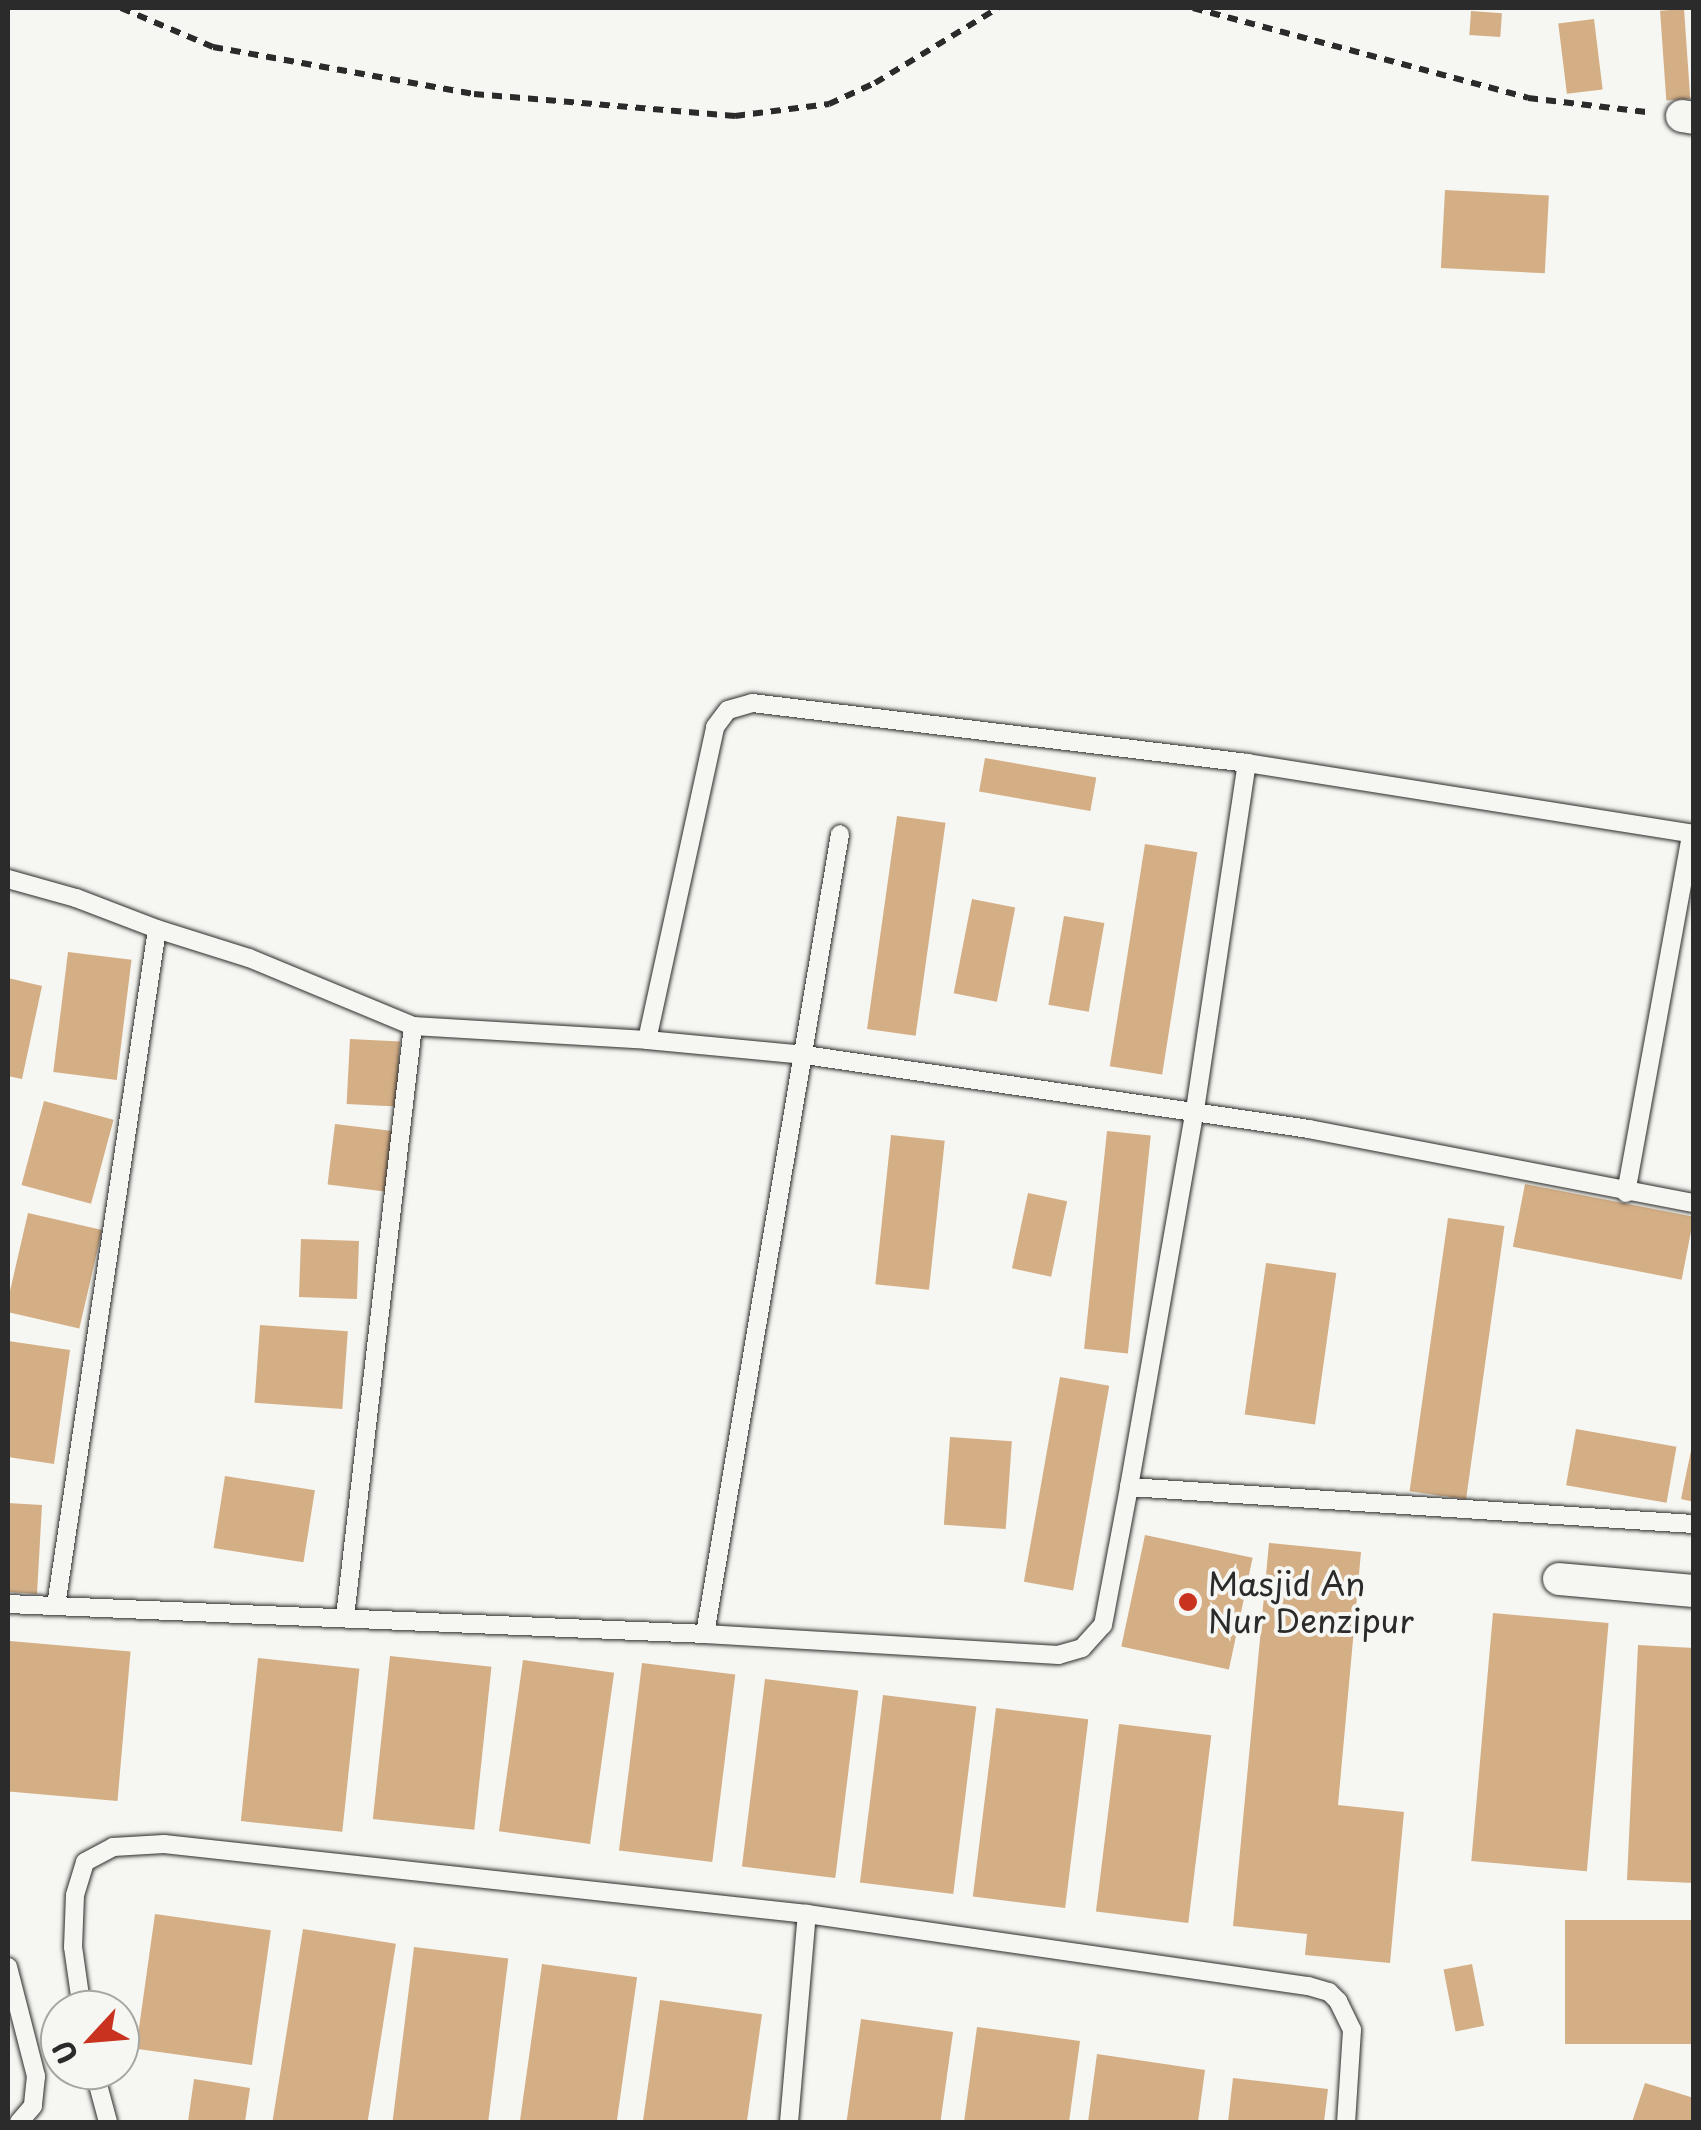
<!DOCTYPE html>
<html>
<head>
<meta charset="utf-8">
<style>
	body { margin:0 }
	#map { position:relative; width:1701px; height:2130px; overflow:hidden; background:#f6f6f2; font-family:"Playpen Sans",sans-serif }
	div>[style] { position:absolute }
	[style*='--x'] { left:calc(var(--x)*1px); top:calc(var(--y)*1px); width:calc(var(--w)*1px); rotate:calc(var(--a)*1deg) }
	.building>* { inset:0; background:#d4af86; transform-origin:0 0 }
	.path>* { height:6px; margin-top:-3px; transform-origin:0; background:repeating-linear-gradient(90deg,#2b2b2b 0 10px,transparent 0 18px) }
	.roads { filter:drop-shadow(0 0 2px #2b2b2b) drop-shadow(0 0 2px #2b2b2b) }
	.lane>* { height:18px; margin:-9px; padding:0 9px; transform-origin:9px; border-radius:9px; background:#f6f6f2 }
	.street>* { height:32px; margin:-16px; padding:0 16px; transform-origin:16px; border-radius:16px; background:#f6f6f2 }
	.dots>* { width:28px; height:28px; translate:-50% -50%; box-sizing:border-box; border:5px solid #f6f6f2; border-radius:50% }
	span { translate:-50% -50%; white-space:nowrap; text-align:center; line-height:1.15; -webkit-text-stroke:8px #f6f6f2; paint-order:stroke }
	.poi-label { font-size:32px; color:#2b2b2b }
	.left { translate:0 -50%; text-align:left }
	.frame { position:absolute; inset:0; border:10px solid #2b2b2b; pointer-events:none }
	.north { position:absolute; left:40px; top:1990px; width:100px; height:100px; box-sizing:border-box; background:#f6f6f2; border:2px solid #a5a5a2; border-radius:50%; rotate:244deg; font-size:28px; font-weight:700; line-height:40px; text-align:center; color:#2b2b2b }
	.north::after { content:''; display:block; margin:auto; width:35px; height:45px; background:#c8321e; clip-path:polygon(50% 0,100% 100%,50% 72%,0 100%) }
</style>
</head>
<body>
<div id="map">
	<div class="building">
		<div style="left:1684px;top:9px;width:90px;height:24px;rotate:86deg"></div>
		<div style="left:1471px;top:11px;width:31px;height:24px;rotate:4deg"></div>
		<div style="left:1594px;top:19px;width:71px;height:36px;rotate:83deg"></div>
		<div style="left:1445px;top:190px;width:104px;height:78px;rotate:3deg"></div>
		<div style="left:985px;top:758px;width:113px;height:34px;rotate:10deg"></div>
		<div style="left:897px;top:816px;width:49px;height:215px;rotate:8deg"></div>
		<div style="left:1145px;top:844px;width:53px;height:225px;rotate:9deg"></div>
		<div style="left:972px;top:899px;width:44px;height:96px;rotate:11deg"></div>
		<div style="left:1064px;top:916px;width:41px;height:90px;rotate:10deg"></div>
		<div style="left:68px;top:952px;width:64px;height:121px;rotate:7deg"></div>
		<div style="clip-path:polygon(8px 978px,42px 986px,22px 1079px,8px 1076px)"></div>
		<div style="left:350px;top:1039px;width:50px;height:65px;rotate:3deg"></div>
		<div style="left:44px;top:1101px;width:72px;height:87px;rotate:15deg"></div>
		<div style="left:335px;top:1124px;width:58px;height:61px;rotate:7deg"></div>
		<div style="left:1107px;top:1131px;width:44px;height:219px;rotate:6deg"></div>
		<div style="left:891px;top:1135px;width:54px;height:150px;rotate:6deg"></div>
		<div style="left:1525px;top:1184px;width:172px;height:64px;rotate:11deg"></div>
		<div style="left:1028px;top:1193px;width:40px;height:77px;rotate:12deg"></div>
		<div style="left:28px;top:1213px;width:76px;height:101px;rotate:13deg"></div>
		<div style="left:1448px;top:1218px;width:57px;height:276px;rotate:8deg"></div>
		<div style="left:301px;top:1239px;width:58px;height:58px;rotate:2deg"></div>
		<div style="left:1266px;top:1263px;width:71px;height:153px;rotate:8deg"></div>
		<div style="left:260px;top:1325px;width:88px;height:78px;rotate:4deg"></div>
		<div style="clip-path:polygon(8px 1341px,70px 1350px,54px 1464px,8px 1457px)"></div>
		<div style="left:1060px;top:1377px;width:50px;height:208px;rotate:10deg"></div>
		<div style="left:1576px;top:1429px;width:102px;height:57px;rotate:10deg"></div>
		<div style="left:950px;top:1437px;width:62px;height:88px;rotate:4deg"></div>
		<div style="clip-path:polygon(1692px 1446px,1694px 1446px,1694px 1502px,1681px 1499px)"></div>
		<div style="left:225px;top:1476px;width:91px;height:73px;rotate:9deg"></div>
		<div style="clip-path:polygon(8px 1503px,42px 1505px,37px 1594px,8px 1592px)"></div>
		<div style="left:1145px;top:1535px;width:110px;height:114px;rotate:12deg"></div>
		<div style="clip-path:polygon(1269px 1543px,1361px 1552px,1338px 1805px,1404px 1812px,1390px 1963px,1305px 1955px,1307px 1934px,1233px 1926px)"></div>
		<div style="left:1493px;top:1613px;width:116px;height:249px;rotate:5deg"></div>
		<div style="left:10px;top:1641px;width:121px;height:150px;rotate:5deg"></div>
		<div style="clip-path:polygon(1638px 1645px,1694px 1648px,1694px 1883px,1627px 1880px)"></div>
		<div style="left:390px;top:1656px;width:102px;height:164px;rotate:6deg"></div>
		<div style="left:258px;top:1658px;width:102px;height:164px;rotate:6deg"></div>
		<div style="left:523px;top:1660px;width:92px;height:173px;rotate:8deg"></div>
		<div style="left:642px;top:1663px;width:94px;height:189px;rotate:7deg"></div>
		<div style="left:765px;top:1679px;width:94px;height:189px;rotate:7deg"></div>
		<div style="left:883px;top:1695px;width:94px;height:189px;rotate:7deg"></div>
		<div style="left:996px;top:1708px;width:93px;height:190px;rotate:7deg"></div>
		<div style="left:1119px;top:1724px;width:93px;height:189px;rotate:7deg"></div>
		<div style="left:155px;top:1914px;width:117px;height:136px;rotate:8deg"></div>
		<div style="left:1694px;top:1920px;width:124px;height:129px;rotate:90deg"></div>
		<div style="left:303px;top:1929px;width:94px;height:195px;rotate:9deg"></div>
		<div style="left:414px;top:1947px;width:95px;height:176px;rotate:7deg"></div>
		<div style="left:542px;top:1964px;width:96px;height:160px;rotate:8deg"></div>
		<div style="left:1472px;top:1964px;width:63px;height:29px;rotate:79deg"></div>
		<div style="left:660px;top:2000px;width:103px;height:123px;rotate:8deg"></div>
		<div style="left:861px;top:2019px;width:93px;height:104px;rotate:8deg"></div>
		<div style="clip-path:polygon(977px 2027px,1080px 2041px,1069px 2122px,964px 2122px)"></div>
		<div style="clip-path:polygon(1097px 2054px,1205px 2070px,1198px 2122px,1088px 2122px)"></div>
		<div style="clip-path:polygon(1233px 2078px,1328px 2089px,1324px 2122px,1228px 2122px)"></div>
		<div style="clip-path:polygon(194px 2079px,250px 2088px,245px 2122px,188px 2122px)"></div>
		<div style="clip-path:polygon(1645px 2083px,1694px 2098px,1694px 2122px,1632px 2122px)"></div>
	</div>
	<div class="path">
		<div style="--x:121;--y:8;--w:100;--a:23"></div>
		<div style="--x:213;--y:47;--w:265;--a:10.2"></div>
		<div style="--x:474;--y:94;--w:262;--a:4.8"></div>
		<div style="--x:735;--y:116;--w:95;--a:-7.3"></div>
		<div style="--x:829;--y:104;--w:51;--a:-24.5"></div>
		<div style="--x:875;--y:83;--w:144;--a:-31.4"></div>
		<div style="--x:1193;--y:8;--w:347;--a:15"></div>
		<div style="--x:1528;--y:98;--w:119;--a:6.8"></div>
	</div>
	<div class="roads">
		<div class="lane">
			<div style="--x:8;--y:879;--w:71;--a:15.6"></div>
			<div style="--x:76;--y:898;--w:87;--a:20.9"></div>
			<div style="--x:647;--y:1040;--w:320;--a:-77.7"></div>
			<div style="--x:715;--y:727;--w:21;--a:-53"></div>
			<div style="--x:728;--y:710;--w:25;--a:-16"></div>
			<div style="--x:752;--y:703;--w:499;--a:6.9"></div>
			<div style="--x:1247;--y:763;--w:453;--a:9"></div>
			<div style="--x:1626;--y:1193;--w:365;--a:-79.7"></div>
			<div style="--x:1129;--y:1487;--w:566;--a:3.75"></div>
			<div style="--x:8;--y:1604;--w:698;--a:2.46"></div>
			<div style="--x:705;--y:1634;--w:354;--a:3.4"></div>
			<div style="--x:1058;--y:1655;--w:25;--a:-16"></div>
			<div style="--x:1082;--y:1648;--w:31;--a:-48"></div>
			<div style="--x:1103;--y:1625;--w:140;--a:-79.3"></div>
			<div style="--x:1129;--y:1487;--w:383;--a:-80.1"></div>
			<div style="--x:1195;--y:1110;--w:351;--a:-81.5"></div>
			<div style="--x:56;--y:1606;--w:684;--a:-81.51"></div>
			<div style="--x:157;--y:929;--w:96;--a:17.5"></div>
			<div style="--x:249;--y:958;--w:178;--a:22.5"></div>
			<div style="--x:413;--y:1026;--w:234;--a:3.4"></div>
			<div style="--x:647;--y:1040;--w:159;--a:5.4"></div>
			<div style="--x:805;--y:1055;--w:509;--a:8.35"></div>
			<div style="--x:1309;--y:1129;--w:392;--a:10.9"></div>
			<div style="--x:345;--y:1617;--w:595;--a:-83.44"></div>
			<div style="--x:705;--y:1634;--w:811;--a:-80.42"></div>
			<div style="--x:8;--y:1967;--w:113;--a:75.6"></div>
			<div style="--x:36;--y:2076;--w:30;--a:96"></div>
			<div style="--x:33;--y:2106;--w:21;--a:131"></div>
			<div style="--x:82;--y:2010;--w:64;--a:-98.1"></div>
			<div style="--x:73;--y:1947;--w:52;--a:-87.8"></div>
			<div style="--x:75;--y:1895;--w:34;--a:-73"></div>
			<div style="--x:85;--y:1862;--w:32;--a:-28"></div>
			<div style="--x:113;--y:1847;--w:51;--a:-3.4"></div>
			<div style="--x:164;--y:1844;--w:647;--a:6.21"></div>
			<div style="--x:807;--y:1914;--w:506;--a:8.18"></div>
			<div style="--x:1308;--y:1986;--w:22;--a:16"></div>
			<div style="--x:1329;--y:1992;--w:13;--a:45"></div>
			<div style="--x:1338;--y:2001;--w:32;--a:64"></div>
			<div style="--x:1352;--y:2030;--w:92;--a:93.7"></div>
			<div style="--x:94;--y:2070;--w:54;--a:74.9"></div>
			<div style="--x:789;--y:2122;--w:209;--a:-85.1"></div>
		</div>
		<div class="street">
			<div style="--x:1682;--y:116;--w:12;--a:9"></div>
			<div style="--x:1559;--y:1579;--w:136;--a:5.1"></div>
		</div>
	</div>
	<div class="dots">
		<div style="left:1188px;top:1602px;background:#c8321e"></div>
	</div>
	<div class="poi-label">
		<span class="left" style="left:1208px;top:1602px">Masjid An<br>Nur Denzipur</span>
	</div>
	<div class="frame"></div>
	<div class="north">U</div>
</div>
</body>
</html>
